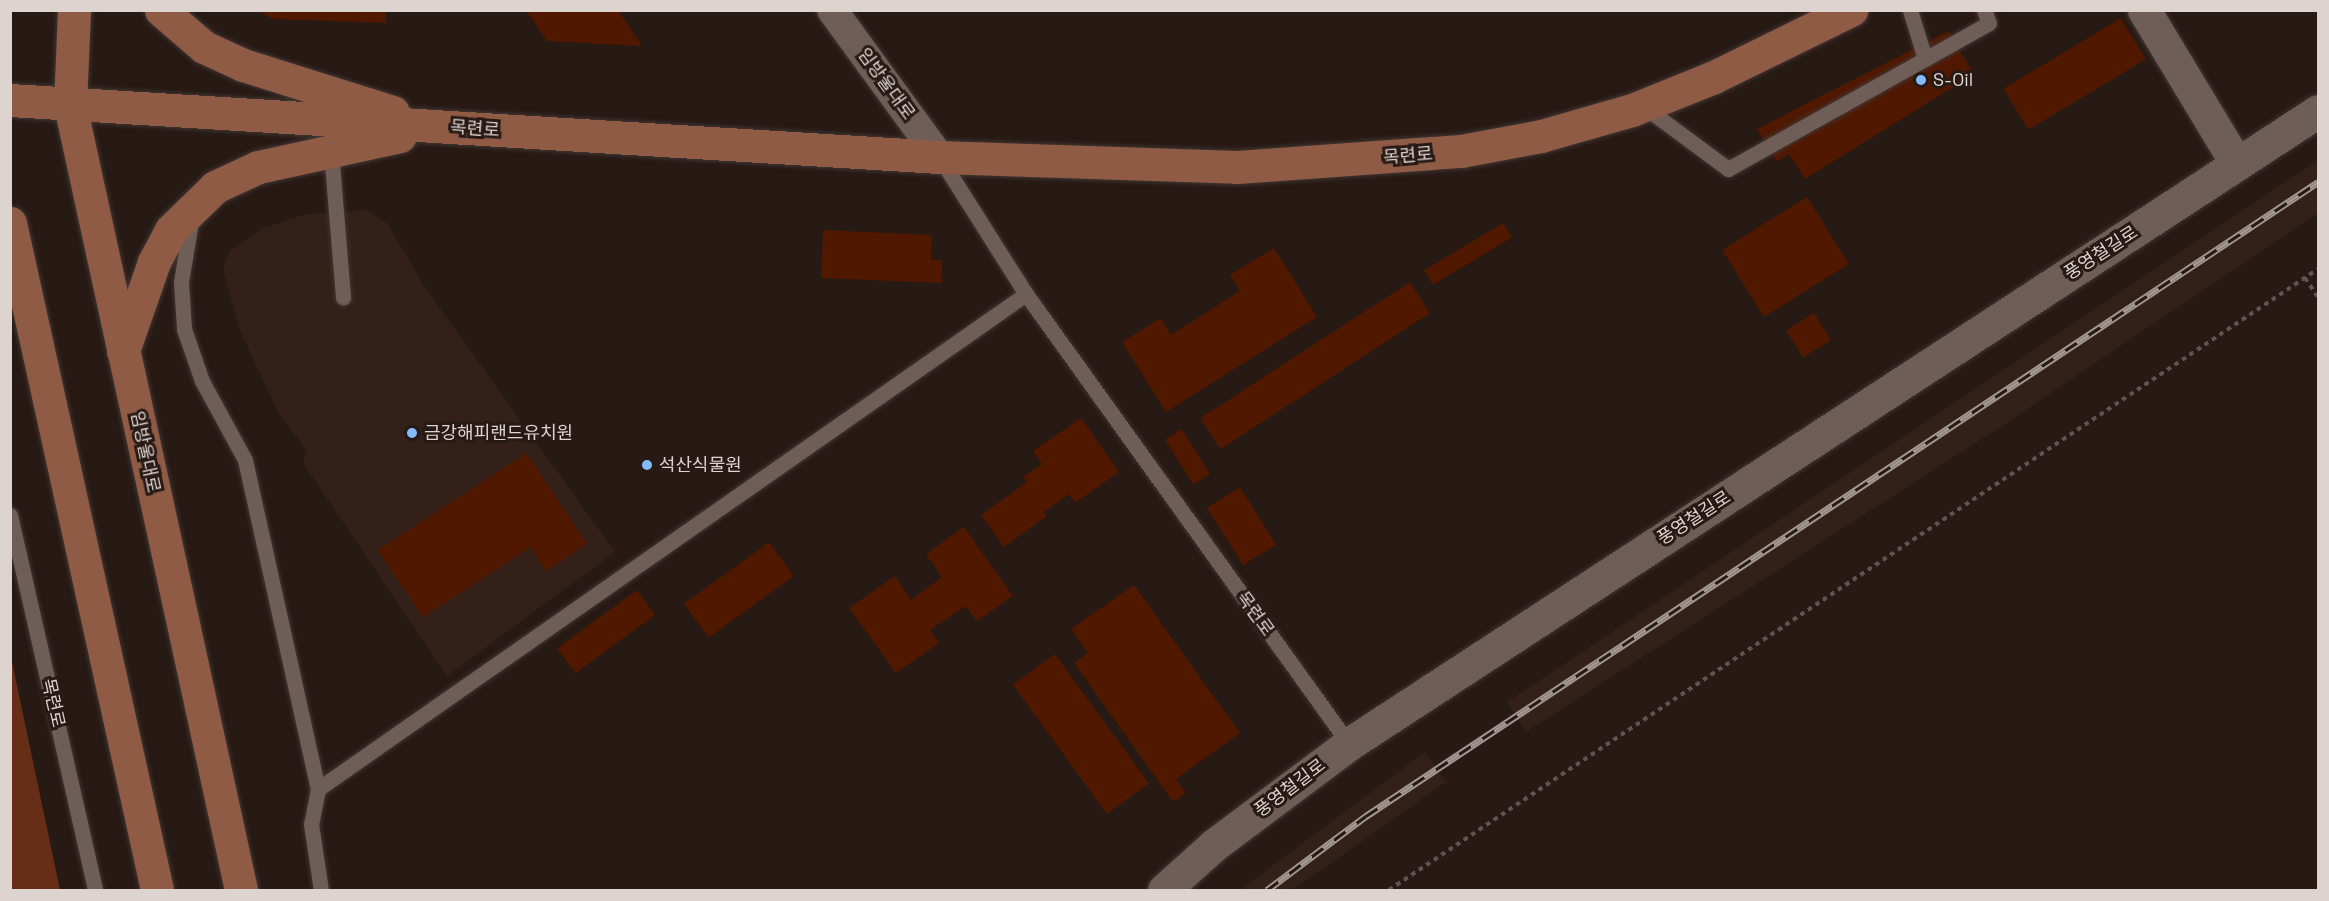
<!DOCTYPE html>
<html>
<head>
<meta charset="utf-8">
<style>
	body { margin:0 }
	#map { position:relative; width:2329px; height:901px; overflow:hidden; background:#271914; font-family:"Space Grotesk","Noto Sans KR",sans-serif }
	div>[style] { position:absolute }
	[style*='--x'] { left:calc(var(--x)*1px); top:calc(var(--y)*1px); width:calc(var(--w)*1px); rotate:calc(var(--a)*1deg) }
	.built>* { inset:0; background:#332019 }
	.green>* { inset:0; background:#672e17 }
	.building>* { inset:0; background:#511800; transform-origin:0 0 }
	.path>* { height:4px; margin-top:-2px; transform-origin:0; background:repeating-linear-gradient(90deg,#615450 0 4.5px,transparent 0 9px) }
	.roads { filter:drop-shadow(0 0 2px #403633) drop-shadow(0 0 2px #403633) }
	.service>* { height:15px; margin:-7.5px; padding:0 7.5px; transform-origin:7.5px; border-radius:7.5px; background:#6f5d57 }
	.minor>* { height:30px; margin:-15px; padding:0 15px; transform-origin:15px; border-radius:15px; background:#6f5d57 }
	.tertiary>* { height:33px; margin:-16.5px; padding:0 16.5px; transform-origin:16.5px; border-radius:16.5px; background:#6f5d57 }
	.secondary>* { height:33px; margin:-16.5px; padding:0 16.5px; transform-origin:16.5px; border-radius:16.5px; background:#905b45 }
	.rail>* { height:7px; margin-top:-3.5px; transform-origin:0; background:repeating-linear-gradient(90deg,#271914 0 14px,#a19691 0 28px); box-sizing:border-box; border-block:2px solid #a19691 }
	.dots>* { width:16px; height:16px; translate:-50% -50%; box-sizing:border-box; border:3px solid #271914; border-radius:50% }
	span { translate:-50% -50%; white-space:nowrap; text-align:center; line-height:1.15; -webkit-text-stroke:6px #271914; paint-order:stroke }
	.poi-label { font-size:18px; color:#ddd3cf }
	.left { translate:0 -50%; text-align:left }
	.street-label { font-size:18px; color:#ddd3cf }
	.frame { position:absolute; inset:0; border:12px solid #ddd3cf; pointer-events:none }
</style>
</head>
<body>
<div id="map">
	<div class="built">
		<div style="clip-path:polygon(2318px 160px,2318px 213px,2002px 426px,1526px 732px,1507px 702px)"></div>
		<div style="clip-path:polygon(367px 210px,388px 224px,422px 283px,615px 552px,447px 676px,303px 463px,307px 451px,279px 414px,240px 331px,223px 270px,229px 251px,263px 228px,307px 214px)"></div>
		<div style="clip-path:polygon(1425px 752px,1446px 782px,1293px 890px,1240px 890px)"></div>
	</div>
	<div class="green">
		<div style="clip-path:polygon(10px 657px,11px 657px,60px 890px,11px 890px)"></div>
	</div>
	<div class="building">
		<div style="clip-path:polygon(256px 10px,386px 10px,386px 23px,273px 19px)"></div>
		<div style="clip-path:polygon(526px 10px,618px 10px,642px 46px,547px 41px)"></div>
		<div style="left:2121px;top:18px;width:48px;height:137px;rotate:59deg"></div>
		<div style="clip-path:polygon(1948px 31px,1974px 74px,1805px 179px,1789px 154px,1777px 162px,1757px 129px)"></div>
		<div style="left:1807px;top:197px;width:79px;height:100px;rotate:58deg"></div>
		<div style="left:1503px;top:223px;width:17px;height:92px;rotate:59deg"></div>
		<div style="clip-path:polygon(823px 230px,932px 235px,931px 260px,942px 260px,941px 283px,821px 278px)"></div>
		<div style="clip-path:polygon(1274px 248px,1317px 317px,1166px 412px,1122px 342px,1161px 318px,1171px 335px,1240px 291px,1230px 275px)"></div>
		<div style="left:1410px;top:282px;width:37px;height:250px;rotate:57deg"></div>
		<div style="left:1814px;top:313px;width:32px;height:33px;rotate:58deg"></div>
		<div style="clip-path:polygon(1081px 418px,1119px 472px,1075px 503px,1069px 494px,1044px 512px,1047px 516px,1004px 547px,981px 515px,1027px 482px,1023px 477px,1042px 464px,1033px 451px)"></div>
		<div style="left:1182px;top:429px;width:53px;height:20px;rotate:58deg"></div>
		<div style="clip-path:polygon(527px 453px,587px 544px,546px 571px,531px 547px,423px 617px,378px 550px)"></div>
		<div style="left:1240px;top:487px;width:68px;height:39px;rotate:58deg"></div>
		<div style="clip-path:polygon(964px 527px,1013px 596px,977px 621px,966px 606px,930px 630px,939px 643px,896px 673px,849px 608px,895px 576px,911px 600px,942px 577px,926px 554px)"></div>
		<div style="left:769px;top:542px;width:42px;height:105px;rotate:54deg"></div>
		<div style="clip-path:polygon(1134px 585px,1240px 733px,1176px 779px,1186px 793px,1173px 802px,1074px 663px,1088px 653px,1071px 629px)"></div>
		<div style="left:637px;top:590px;width:31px;height:99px;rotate:54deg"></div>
		<div style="left:1055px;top:654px;width:160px;height:52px;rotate:54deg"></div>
	</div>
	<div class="path">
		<div style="--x:2305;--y:278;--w:23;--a:56"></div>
		<div style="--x:1389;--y:890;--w:1117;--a:-33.76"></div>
	</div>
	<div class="roads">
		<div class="service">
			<div style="--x:1925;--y:59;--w:73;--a:-29.4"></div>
			<div style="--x:1989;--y:23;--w:14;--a:-111"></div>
			<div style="--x:1643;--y:106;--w:106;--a:36.5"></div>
			<div style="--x:1728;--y:169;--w:226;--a:-29.2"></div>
			<div style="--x:1925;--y:59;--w:51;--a:-107"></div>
			<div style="--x:331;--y:151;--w:147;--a:85.3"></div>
			<div style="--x:940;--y:158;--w:161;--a:57.7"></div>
			<div style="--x:1026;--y:294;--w:554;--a:54.33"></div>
			<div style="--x:192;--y:216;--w:67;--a:99.5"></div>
			<div style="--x:181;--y:282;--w:47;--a:86.3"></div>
			<div style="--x:184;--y:329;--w:55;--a:70.9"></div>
			<div style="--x:202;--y:381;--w:90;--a:61.4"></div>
			<div style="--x:245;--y:460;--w:337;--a:77.5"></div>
			<div style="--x:318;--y:789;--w:864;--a:-34.96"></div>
			<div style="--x:10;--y:515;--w:385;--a:77.2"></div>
			<div style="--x:318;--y:789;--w:36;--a:101"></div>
			<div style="--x:311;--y:824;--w:67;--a:81.4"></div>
		</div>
		<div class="minor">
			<div style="--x:832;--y:10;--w:182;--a:53.9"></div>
		</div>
		<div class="tertiary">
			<div style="--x:2144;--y:10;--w:180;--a:58.9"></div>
			<div style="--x:1164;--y:890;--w:67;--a:-42"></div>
			<div style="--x:1214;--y:845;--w:169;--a:-36.8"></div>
			<div style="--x:1349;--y:744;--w:1157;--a:-33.15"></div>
		</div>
		<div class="secondary">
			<div style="--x:74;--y:10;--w:95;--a:92.4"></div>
			<div style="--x:70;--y:105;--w:803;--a:77.71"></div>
			<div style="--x:161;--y:10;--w:57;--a:40.7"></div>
			<div style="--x:204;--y:47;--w:43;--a:24.8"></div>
			<div style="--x:243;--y:65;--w:157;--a:17.4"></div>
			<div style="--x:10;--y:100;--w:931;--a:3.51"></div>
			<div style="--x:939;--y:157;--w:298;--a:1.9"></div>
			<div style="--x:1237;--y:167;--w:225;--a:-4.1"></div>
			<div style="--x:1461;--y:151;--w:81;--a:-10.6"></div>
			<div style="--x:1541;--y:136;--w:95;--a:-15.9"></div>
			<div style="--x:1632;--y:110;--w:88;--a:-21.9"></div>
			<div style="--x:1714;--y:77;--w:153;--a:-26.1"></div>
			<div style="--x:10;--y:223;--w:683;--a:77.57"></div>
			<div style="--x:123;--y:351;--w:94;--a:-70.8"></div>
			<div style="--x:154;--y:262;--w:36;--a:-62"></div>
			<div style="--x:171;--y:230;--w:62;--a:-44.3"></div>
			<div style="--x:215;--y:187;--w:47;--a:-24.9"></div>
			<div style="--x:258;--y:167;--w:145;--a:-12.3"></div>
		</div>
	</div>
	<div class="rail">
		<div style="--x:1267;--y:890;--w:124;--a:-36.8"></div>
		<div style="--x:1366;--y:816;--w:1144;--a:-33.66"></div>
	</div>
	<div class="dots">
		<div style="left:1921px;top:80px;background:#83bcfa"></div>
		<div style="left:412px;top:433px;background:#83bcfa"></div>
		<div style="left:647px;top:465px;background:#83bcfa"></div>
	</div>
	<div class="poi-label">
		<span class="left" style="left:1933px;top:80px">S-Oil</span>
		<span class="left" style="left:424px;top:433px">금강해피랜드유치원</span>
		<span class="left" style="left:659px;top:465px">석산식물원</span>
	</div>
	<div class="street-label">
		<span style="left:886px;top:84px;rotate:54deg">임방울대로</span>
		<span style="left:475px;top:129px;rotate:4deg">목련로</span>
		<span style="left:1408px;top:156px;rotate:-5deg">목련로</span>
		<span style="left:2101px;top:253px;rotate:-33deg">풍영철길로</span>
		<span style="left:145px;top:452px;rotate:78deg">임방울대로</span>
		<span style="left:1694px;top:518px;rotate:-33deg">풍영철길로</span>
		<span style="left:1255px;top:614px;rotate:54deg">목련로</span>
		<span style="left:53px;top:703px;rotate:77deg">목련로</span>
		<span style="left:1290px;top:788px;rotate:-37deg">풍영철길로</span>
	</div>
	<div class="frame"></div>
</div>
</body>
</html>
